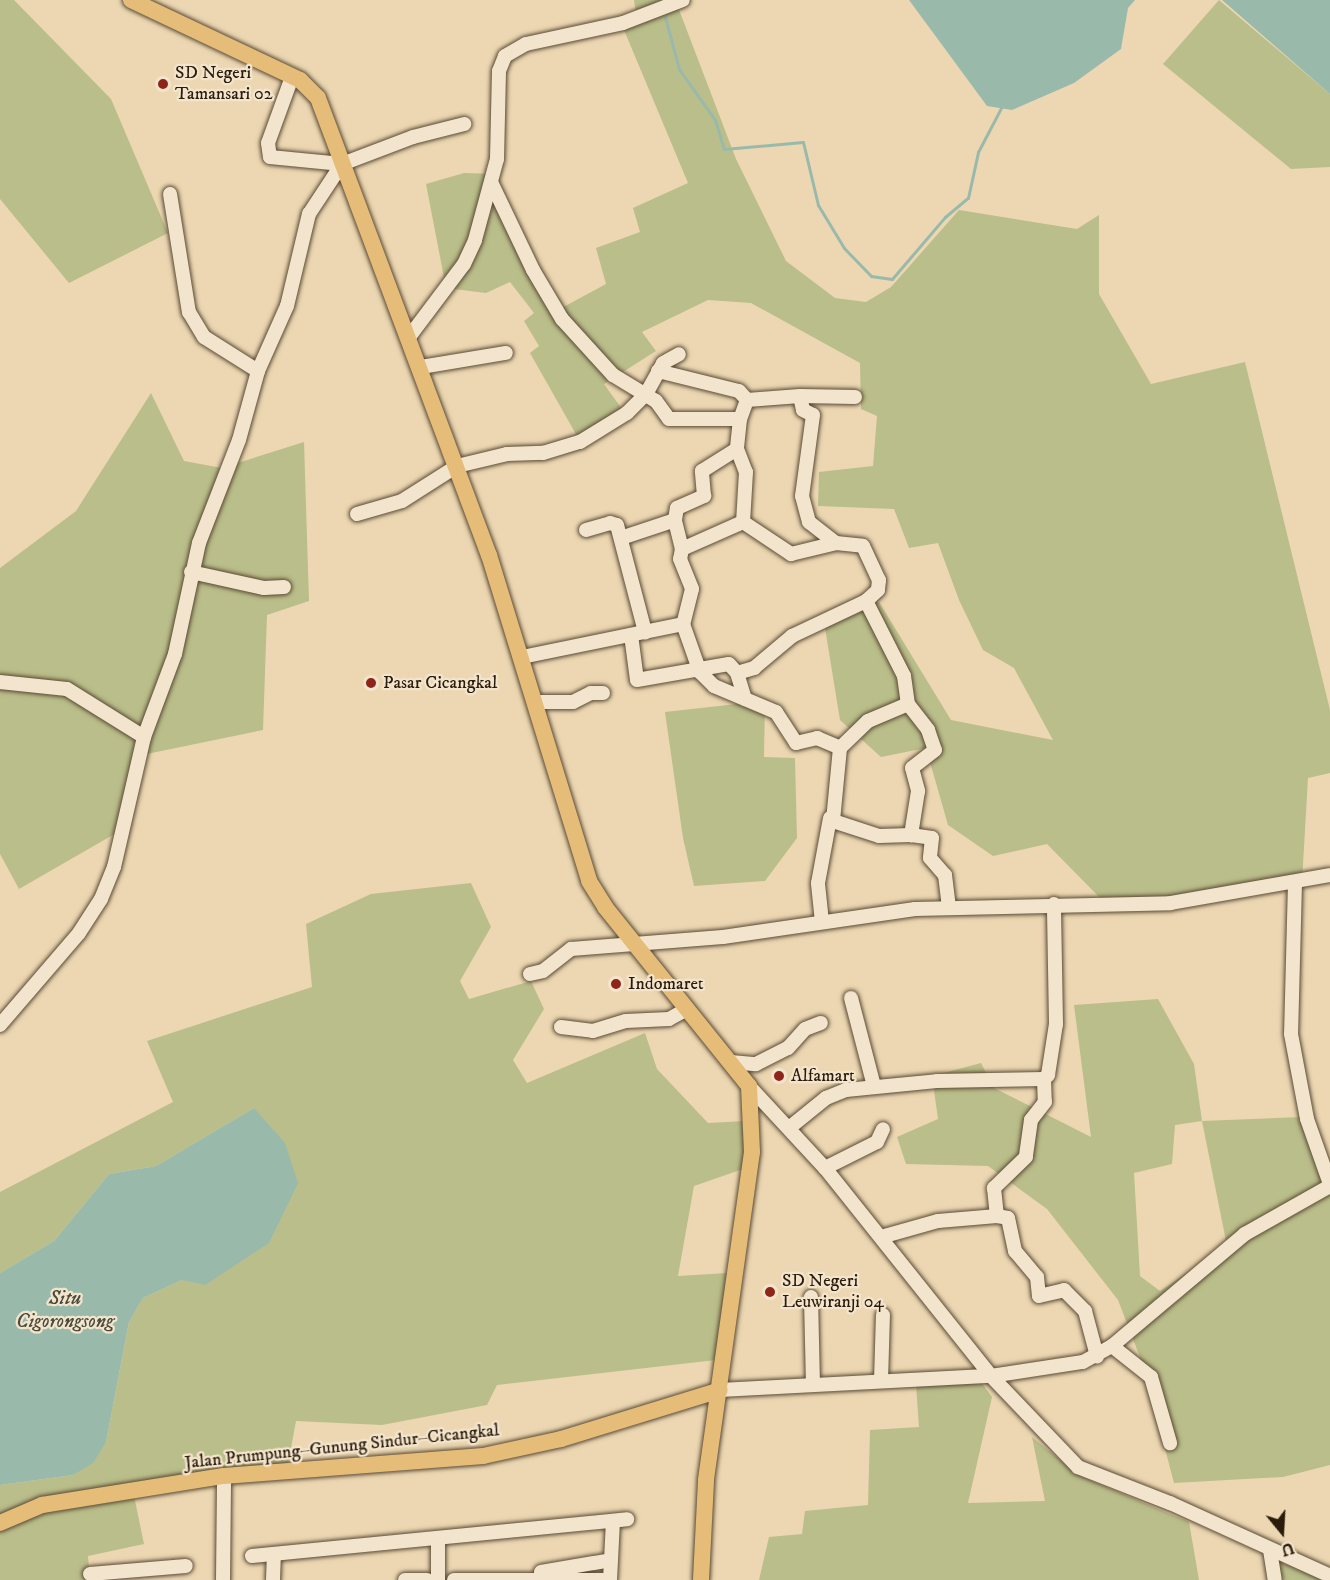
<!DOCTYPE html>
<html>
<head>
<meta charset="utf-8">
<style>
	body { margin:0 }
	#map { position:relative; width:1330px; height:1580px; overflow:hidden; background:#ecd7b2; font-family:"IM FELL DW Pica",serif }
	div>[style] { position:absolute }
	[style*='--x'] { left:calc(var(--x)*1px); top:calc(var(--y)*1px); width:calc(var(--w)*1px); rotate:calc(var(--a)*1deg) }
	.green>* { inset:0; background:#babe8a }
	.water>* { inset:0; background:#99baaa }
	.stream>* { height:3px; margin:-1.5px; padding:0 1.5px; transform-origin:1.5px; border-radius:1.5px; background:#99baaa }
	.roads { filter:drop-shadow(0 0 2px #5a4a35) drop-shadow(0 0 2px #5a4a35) }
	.minor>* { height:14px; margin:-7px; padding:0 7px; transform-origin:7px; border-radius:7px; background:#f3e5cd }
	.major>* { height:16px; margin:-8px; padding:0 8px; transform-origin:8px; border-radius:8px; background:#e6bc79 }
	.dots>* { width:16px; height:16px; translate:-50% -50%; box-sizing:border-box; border:3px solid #f3e5cd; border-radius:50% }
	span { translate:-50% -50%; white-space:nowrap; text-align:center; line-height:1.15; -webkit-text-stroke:4.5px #f3e5cd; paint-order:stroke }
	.poi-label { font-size:18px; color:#2a1b0b }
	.left { translate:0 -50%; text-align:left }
	.street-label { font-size:18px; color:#2a1b0b }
	.water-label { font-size:20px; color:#4b4b3b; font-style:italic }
	.north { position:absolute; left:1252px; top:1502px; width:60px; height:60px; -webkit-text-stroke:4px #f3e5cd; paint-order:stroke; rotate:162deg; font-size:16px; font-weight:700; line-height:24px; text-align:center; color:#2a1b0b }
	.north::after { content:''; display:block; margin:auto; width:21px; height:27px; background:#2a1b0b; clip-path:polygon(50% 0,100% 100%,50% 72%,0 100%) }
</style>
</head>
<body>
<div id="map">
	<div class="green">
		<div style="clip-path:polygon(0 0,14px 0,111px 99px,168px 233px,69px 283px,0 199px)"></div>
		<div style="clip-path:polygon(634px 0,691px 0,678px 7px,736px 159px,786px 261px,835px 298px,866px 302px,891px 287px,959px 210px,1077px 229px,1099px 215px,1099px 294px,1151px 384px,1245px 362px,1330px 710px,1330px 773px,1308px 778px,1302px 882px,1109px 907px,1047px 844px,993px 856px,948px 825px,926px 748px,881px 757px,840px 720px,825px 628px,879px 602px,951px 720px,1053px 740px,1014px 668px,983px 650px,959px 600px,938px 543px,909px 548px,894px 509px,818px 506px,819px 472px,873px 466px,877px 416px,861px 409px,860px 363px,751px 303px,708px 300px,642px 332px,656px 351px,604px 384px,622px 409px,581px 443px,530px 353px,539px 346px,524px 321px,534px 313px,510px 282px,486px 293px,446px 288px,426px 184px,464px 173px,496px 174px,556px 311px,606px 284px,596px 248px,640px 232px,633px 208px,688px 183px,619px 18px,636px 13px)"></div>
		<div style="clip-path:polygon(1219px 0,1330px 94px,1330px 167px,1291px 169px,1163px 64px)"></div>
		<div style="clip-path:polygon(151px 393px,184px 461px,222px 468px,304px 442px,309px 601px,267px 615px,263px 730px,137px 756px,118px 832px,19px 889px,0 854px,0 568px,76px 511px)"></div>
		<div style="clip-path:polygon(765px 701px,764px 757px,795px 758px,797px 838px,765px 881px,694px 886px,683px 838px,665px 712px)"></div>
		<div style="clip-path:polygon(471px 883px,491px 927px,460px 981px,469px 999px,531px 981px,544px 1009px,513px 1060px,527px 1083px,645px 1033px,657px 1069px,708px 1123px,745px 1121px,743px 1169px,694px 1186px,678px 1276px,728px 1273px,716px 1360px,497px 1385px,487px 1405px,382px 1425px,296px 1421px,287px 1470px,132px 1486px,144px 1544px,88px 1556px,90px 1580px,0 1580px,0 1485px,73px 1475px,106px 1442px,129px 1322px,143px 1298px,182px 1280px,254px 1108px,156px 1166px,109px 1174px,54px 1241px,0 1273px,0 1192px,173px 1102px,147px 1041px,312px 987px,306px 924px,371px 894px)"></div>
		<div style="clip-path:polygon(evenodd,1158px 999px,1194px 1064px,1202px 1121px,1301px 1117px,1330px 1163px,1330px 1465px,1283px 1477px,1174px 1483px,1143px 1365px,1118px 1300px,1047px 1209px,988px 1166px,906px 1164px,897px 1137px,938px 1119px,932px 1076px,981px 1063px,994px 1088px,1091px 1137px,1074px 1005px,1158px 999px,1202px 1121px,1227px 1246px,1160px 1291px,1140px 1276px,1134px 1173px,1172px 1164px,1175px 1125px,1202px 1121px)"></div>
		<div style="clip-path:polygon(981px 1382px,992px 1397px,968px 1503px,1045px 1501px,1032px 1437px,1080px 1476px,1189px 1522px,1199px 1580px,759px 1580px,769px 1537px,802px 1534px,805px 1511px,868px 1505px,870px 1430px,919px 1427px,916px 1385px)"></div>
		<div style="clip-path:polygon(1263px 1555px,1323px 1580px,1268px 1580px)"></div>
	</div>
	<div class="water">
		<div style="clip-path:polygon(909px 0,1135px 0,1128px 8px,1121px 49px,1074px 83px,1012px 110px,987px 106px)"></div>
		<div style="clip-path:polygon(1222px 0,1330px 0,1330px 94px)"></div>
		<div style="clip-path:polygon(254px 1108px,285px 1143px,298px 1183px,269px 1243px,205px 1285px,182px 1280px,143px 1298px,129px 1322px,106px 1442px,93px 1463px,73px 1475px,0 1485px,0 1273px,54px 1241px,109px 1174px,156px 1166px)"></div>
	</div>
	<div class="stream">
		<div style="--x:665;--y:17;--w:54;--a:74.9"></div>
		<div style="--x:679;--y:69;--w:62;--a:54.8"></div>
		<div style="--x:715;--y:120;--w:30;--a:73"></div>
		<div style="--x:724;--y:149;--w:79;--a:-5.1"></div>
		<div style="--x:803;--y:142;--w:65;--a:76.6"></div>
		<div style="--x:818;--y:205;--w:50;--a:58.8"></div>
		<div style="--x:844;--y:248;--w:39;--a:46"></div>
		<div style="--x:871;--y:276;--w:21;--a:8"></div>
		<div style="--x:892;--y:279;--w:82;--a:-49.5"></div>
		<div style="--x:945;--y:217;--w:30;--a:-40"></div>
		<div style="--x:968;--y:198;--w:47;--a:-77.7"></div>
		<div style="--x:978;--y:152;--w:52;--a:-62.4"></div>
	</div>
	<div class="roads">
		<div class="minor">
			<div style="--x:292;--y:77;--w:70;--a:110"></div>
			<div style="--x:268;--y:143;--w:14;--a:82"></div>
			<div style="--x:270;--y:157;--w:72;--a:5.6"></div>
			<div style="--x:342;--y:164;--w:76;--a:-20.8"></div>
			<div style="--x:413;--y:137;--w:53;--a:-14.3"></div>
			<div style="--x:492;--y:184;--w:95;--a:64.5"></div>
			<div style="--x:533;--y:270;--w:57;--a:59.4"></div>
			<div style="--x:562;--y:319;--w:76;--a:47.7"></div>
			<div style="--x:613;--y:375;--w:50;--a:31.2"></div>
			<div style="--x:656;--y:401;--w:22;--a:54"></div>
			<div style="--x:669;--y:419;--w:71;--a:0"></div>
			<div style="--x:740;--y:419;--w:30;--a:96"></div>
			<div style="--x:737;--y:449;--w:25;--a:69"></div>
			<div style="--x:746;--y:472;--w:50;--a:93.4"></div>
			<div style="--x:743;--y:522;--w:58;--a:33.7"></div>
			<div style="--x:791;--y:554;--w:46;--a:-13.7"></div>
			<div style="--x:836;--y:543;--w:27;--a:6"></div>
			<div style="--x:863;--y:546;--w:38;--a:65"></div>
			<div style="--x:879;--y:580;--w:10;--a:96"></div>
			<div style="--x:878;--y:590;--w:16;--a:137"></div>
			<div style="--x:866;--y:601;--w:84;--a:63.1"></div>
			<div style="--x:904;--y:676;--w:28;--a:82"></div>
			<div style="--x:908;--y:704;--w:33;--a:52"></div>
			<div style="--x:928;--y:730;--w:21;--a:71"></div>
			<div style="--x:935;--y:750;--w:29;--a:142"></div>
			<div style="--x:912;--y:768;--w:24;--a:75"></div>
			<div style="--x:918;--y:791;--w:45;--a:99"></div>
			<div style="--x:911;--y:835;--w:21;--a:8"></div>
			<div style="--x:932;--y:838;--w:20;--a:96"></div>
			<div style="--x:930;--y:858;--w:23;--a:49"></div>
			<div style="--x:945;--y:875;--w:32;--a:83"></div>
			<div style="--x:170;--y:194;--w:120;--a:80.9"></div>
			<div style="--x:189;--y:312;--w:29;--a:59"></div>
			<div style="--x:204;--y:337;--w:64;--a:32.2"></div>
			<div style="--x:409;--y:337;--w:91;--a:-53"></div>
			<div style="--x:464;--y:264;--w:26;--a:-65"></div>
			<div style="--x:475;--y:240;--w:84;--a:-74.8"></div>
			<div style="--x:497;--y:159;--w:88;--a:-88.7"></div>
			<div style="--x:499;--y:71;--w:16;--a:-68"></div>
			<div style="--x:505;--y:56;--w:24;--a:-30"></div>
			<div style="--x:526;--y:44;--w:99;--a:-12.2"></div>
			<div style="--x:623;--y:23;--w:64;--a:-21"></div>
			<div style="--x:421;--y:367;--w:86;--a:-9.4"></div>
			<div style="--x:658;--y:371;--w:83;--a:13.9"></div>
			<div style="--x:739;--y:391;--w:12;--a:48"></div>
			<div style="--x:747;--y:400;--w:20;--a:110"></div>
			<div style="--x:800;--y:396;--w:55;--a:1"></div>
			<div style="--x:747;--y:400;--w:53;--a:-4.3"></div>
			<div style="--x:800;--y:396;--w:14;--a:78"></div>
			<div style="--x:803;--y:410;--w:11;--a:27"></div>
			<div style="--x:813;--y:415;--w:82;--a:97.7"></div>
			<div style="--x:802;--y:496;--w:27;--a:75"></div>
			<div style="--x:809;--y:522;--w:34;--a:38"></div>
			<div style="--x:357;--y:514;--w:47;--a:-16.1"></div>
			<div style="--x:402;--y:501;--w:65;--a:-32.5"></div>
			<div style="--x:457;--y:466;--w:51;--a:-13.5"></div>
			<div style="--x:507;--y:454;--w:36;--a:-2"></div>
			<div style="--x:543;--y:453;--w:39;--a:-17"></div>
			<div style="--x:580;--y:442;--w:55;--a:-31.7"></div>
			<div style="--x:627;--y:413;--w:27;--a:-45"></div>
			<div style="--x:646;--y:394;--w:35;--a:-61"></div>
			<div style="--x:663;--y:363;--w:18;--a:-29"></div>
			<div style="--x:743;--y:522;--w:67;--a:156.1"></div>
			<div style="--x:682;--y:549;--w:10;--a:101"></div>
			<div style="--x:680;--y:559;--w:32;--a:68"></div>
			<div style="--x:692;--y:589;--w:36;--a:104"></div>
			<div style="--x:683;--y:624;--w:51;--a:70.5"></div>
			<div style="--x:700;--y:672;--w:20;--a:45"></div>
			<div style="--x:714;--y:686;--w:67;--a:22.8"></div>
			<div style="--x:776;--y:712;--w:37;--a:57"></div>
			<div style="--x:796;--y:743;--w:22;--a:-13"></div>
			<div style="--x:817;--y:738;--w:25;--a:23"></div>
			<div style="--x:840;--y:748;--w:73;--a:95.5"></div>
			<div style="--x:833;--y:821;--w:48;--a:18.1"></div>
			<div style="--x:879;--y:836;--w:32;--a:-2"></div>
			<div style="--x:586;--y:530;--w:25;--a:-16"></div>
			<div style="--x:610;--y:523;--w:7;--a:16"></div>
			<div style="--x:617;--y:525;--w:111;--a:75.3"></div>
			<div style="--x:621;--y:538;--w:57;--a:-18.4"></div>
			<div style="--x:682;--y:549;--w:30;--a:-104"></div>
			<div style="--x:675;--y:520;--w:12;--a:-81"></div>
			<div style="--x:677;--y:508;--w:30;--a:-24"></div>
			<div style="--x:704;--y:496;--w:25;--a:-95"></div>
			<div style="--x:702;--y:471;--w:41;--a:-32.2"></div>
			<div style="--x:191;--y:572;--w:75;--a:12.4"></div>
			<div style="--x:264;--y:588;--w:20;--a:-3"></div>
			<div style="--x:631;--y:635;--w:45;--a:82.4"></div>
			<div style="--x:637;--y:680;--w:93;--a:-9.9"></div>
			<div style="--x:729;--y:664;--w:12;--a:48"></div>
			<div style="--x:737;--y:673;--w:27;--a:73"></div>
			<div style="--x:522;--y:657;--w:164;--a:-11.6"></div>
			<div style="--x:737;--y:673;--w:18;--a:-16"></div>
			<div style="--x:754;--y:668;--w:50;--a:-40.1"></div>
			<div style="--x:792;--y:636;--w:82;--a:-25.3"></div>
			<div style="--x:0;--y:682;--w:67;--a:6"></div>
			<div style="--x:67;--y:689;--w:91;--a:31.9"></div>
			<div style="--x:535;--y:702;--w:38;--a:0"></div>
			<div style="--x:573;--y:702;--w:20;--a:-27"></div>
			<div style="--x:591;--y:693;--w:12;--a:0"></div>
			<div style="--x:840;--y:748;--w:39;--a:-44"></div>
			<div style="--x:868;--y:721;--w:43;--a:-23"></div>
			<div style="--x:1295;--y:883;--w:151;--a:91.5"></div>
			<div style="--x:1291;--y:1034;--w:86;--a:79.3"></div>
			<div style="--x:1307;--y:1119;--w:69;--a:70.5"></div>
			<div style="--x:822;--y:922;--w:39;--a:-96"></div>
			<div style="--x:818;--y:883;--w:66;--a:-79.5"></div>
			<div style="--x:530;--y:974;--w:13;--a:-13"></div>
			<div style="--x:543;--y:971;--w:36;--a:-38"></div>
			<div style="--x:571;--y:949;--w:152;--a:-4.5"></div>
			<div style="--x:723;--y:937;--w:194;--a:-8.3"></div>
			<div style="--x:915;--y:909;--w:256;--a:-1.3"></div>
			<div style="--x:1171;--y:903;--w:161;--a:-10"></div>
			<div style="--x:851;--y:998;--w:91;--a:75.4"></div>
			<div style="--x:0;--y:1025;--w:121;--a:-49.3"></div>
			<div style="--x:79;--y:933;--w:40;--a:-57.1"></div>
			<div style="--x:101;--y:899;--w:35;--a:-68"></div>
			<div style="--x:114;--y:867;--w:133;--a:-77"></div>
			<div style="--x:144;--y:737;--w:89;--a:-69.5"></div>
			<div style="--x:175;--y:654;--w:114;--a:-77.8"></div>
			<div style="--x:199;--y:543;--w:110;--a:-68.8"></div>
			<div style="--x:239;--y:440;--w:72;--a:-74.6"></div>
			<div style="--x:258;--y:371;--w:71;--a:-66"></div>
			<div style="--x:287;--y:306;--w:95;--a:-76.6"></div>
			<div style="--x:309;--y:214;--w:60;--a:-56.6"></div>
			<div style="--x:561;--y:1027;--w:32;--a:7"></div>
			<div style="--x:593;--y:1031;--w:34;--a:-17"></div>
			<div style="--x:626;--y:1021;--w:43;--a:-2.7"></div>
			<div style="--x:669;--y:1019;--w:21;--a:-29"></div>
			<div style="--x:731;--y:1062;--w:25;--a:5"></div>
			<div style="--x:756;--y:1064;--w:36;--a:-27"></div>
			<div style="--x:788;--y:1048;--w:25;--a:-48"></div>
			<div style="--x:805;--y:1029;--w:17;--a:-21"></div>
			<div style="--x:1044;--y:1079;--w:23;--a:88"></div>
			<div style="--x:1045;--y:1102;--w:23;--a:128"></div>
			<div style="--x:1031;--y:1120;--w:37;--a:98"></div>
			<div style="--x:1026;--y:1157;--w:45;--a:135.9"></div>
			<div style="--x:994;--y:1188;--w:28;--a:84"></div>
			<div style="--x:997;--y:1216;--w:11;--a:10"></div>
			<div style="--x:1008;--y:1218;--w:34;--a:78"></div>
			<div style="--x:1015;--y:1251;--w:34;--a:50"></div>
			<div style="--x:1037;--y:1277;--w:19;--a:84"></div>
			<div style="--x:1039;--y:1296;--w:26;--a:-13"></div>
			<div style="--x:1064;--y:1290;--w:30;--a:45"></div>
			<div style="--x:1085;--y:1311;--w:47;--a:75.1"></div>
			<div style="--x:749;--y:1086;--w:112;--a:47.2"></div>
			<div style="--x:825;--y:1168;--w:266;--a:51.4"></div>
			<div style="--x:991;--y:1376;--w:126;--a:46.3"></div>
			<div style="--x:1078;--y:1467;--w:99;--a:21.4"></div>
			<div style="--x:1170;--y:1503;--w:176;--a:24.5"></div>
			<div style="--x:789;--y:1128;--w:48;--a:-39"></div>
			<div style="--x:826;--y:1098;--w:22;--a:-22"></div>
			<div style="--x:846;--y:1090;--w:91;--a:-5.6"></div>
			<div style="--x:937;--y:1081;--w:107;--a:-1.1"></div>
			<div style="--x:1044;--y:1079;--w:6;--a:-45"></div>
			<div style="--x:1048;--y:1075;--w:52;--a:-81.1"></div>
			<div style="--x:1056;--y:1024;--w:120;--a:-91"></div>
			<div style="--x:825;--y:1168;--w:58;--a:-26.6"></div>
			<div style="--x:877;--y:1142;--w:14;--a:-65"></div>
			<div style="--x:881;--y:1237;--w:59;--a:-15.7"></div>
			<div style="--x:938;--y:1221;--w:59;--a:-4.8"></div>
			<div style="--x:811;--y:1297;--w:87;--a:88.7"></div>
			<div style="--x:1112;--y:1346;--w:50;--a:38.5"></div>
			<div style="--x:1151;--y:1377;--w:69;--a:73.9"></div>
			<div style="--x:881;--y:1381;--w:66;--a:-88.3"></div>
			<div style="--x:720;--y:1390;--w:271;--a:-3"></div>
			<div style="--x:991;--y:1376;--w:93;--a:-8.7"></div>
			<div style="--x:1083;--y:1362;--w:33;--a:-29"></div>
			<div style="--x:1112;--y:1346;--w:174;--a:-40.1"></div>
			<div style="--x:1245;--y:1234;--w:98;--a:-29.5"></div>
			<div style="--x:438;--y:1538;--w:42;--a:90"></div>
			<div style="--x:1270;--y:1550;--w:30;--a:81"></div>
			<div style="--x:252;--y:1556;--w:377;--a:-5.6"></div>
			<div style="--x:541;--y:1572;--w:71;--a:-9.7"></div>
			<div style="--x:90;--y:1574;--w:96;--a:-4.8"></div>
			<div style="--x:223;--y:1580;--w:104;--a:-89.4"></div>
			<div style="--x:273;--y:1580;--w:26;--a:-88"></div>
			<div style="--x:405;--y:1580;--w:22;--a:0"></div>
			<div style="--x:454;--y:1580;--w:149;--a:0"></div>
			<div style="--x:610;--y:1580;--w:59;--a:-87.1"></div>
		</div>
		<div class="major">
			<div style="--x:131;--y:0;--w:187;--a:25.3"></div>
			<div style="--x:300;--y:80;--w:25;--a:45"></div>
			<div style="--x:318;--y:98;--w:488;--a:69.5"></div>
			<div style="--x:489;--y:555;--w:341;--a:72.9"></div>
			<div style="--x:589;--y:881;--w:31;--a:58"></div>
			<div style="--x:605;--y:907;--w:230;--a:51.2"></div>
			<div style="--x:749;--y:1086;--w:66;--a:87.4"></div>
			<div style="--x:752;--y:1152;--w:332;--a:98"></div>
			<div style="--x:706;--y:1481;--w:99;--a:92.9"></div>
			<div style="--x:0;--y:1523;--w:46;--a:-23.2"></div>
			<div style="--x:42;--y:1505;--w:184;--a:-9.1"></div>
			<div style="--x:224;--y:1476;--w:260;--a:-4.4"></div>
			<div style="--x:483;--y:1456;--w:80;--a:-12.3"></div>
			<div style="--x:561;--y:1439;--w:166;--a:-17.1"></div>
		</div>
	</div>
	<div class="dots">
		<div style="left:163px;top:84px;background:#8f2418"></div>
		<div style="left:371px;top:683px;background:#8f2418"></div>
		<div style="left:616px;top:984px;background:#8f2418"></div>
		<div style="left:779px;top:1076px;background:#8f2418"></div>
		<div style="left:770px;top:1292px;background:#8f2418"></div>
	</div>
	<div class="poi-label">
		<span class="left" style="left:175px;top:84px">SD Negeri<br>Tamansari 02</span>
		<span class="left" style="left:383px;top:683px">Pasar Cicangkal</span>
		<span class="left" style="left:628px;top:984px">Indomaret</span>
		<span class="left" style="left:791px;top:1076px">Alfamart</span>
		<span class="left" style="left:782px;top:1292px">SD Negeri<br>Leuwiranji 04</span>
	</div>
	<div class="street-label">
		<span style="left:342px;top:1447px;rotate:-6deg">Jalan Prumpung–Gunung Sindur–Cicangkal</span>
	</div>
	<div class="water-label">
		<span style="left:65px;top:1310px">Situ<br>Cigorongsong</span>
	</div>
	<div class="north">U</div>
</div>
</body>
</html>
